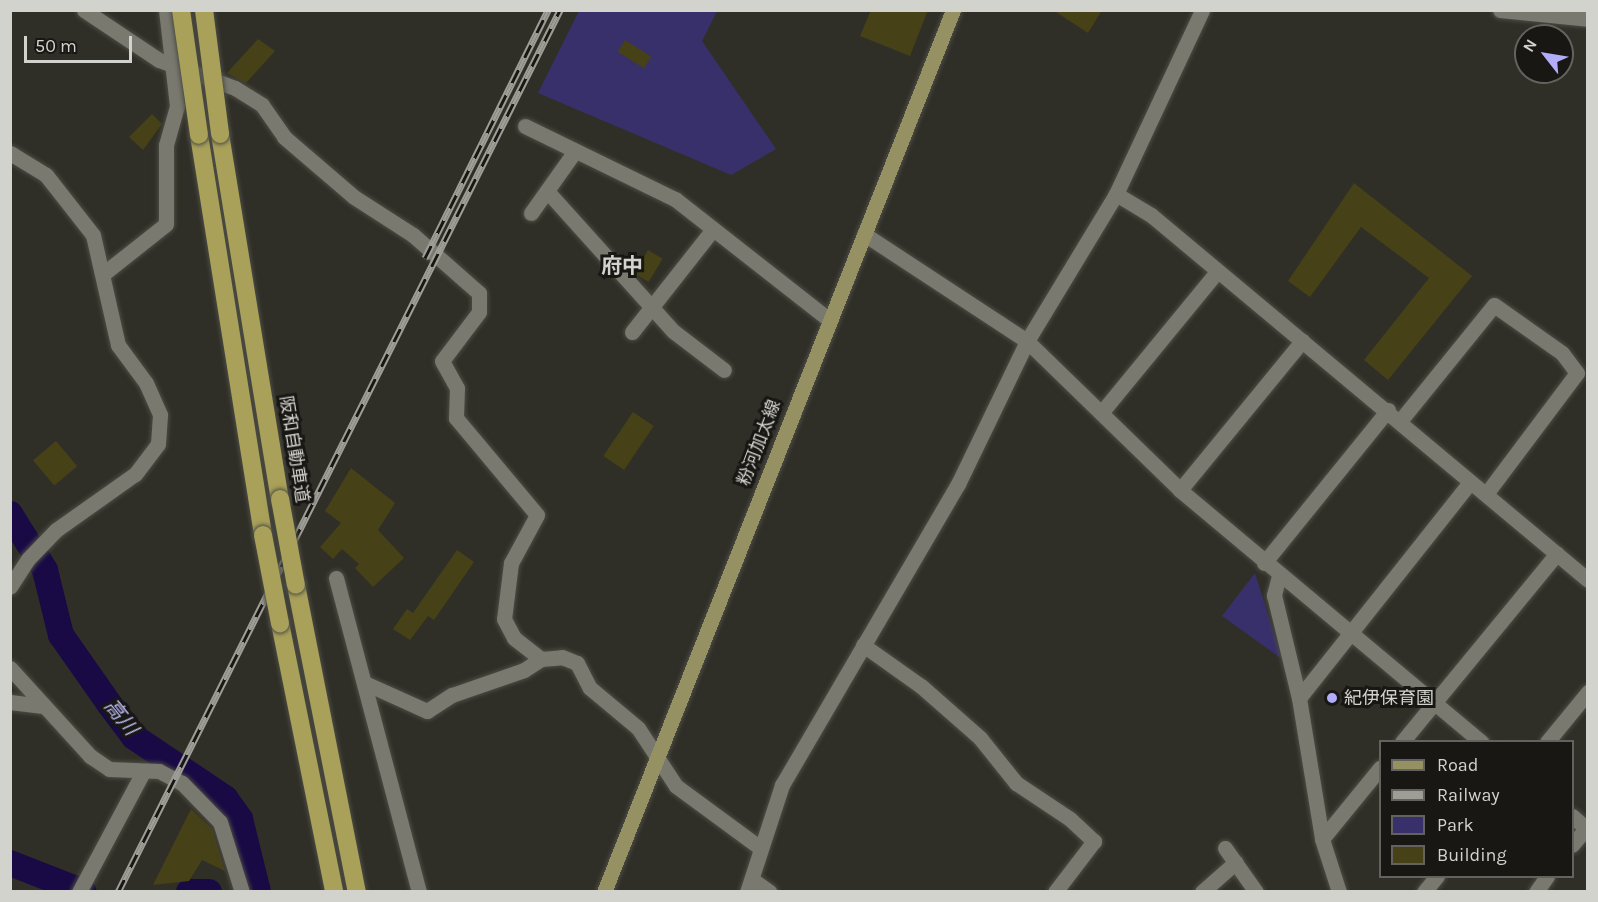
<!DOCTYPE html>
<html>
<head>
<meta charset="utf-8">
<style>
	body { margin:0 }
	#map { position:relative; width:1598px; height:902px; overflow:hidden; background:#302f27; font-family:Karla,"Noto Sans JP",sans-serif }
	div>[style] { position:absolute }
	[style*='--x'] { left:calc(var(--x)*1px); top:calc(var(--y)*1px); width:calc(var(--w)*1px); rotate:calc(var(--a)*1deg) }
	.green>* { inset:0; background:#38306b }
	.river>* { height:26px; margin:-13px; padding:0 13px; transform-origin:13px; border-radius:13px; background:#190a45 }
	.building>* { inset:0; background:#464116; transform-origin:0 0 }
	.roads { filter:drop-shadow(0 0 2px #4c4c45) drop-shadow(0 0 2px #4c4c45) }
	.minor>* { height:15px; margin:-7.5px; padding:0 7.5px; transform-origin:7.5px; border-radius:7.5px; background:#79796f }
	.tertiary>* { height:15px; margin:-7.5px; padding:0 7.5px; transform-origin:7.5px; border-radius:7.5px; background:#79796f }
	.secondary>* { height:15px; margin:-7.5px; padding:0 7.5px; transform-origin:7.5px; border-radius:7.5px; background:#79796f }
	.primary>* { height:15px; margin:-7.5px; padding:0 7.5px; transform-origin:7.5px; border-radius:7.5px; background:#969162 }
	.motorway>* { height:18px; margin:-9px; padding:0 9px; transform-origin:9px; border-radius:9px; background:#a9a159 }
	.rail>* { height:7px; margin-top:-3.5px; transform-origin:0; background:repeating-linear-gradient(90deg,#181714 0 14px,#9e9e97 0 28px); box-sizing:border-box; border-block:2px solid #9e9e97 }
	.bridges { filter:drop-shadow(0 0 2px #4c4c45) drop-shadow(0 0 2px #4c4c45) }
	.motorway-bridge>* { height:18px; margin:-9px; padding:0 9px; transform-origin:9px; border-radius:9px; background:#a9a159 }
	.dots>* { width:16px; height:16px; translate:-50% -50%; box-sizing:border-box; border:3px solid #181714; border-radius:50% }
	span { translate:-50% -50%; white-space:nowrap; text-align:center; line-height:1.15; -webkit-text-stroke:6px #181714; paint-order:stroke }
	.street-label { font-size:18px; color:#d3d3cd }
	.poi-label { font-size:18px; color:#d3d3cd }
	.left { translate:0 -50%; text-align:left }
	.water-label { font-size:20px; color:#bbbaf2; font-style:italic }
	.quarter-label { font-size:21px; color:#d3d3cd; font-weight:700 }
	.frame { position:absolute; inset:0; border:12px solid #d3d3cd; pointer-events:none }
	.legend { position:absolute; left:1379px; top:740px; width:195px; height:138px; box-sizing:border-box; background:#181714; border:2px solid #63625e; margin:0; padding:8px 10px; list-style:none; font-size:18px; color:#d3d3cd }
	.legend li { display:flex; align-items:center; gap:12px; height:30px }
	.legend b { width:30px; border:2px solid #63625e }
	.north { position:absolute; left:1514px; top:24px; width:60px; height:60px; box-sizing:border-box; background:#181714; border:2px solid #63625e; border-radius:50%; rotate:301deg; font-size:16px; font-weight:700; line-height:24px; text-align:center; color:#d3d3cd }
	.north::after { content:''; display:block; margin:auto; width:21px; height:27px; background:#b1adfa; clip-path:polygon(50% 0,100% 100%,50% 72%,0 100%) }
	.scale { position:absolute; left:24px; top:36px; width:108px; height:27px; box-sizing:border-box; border:3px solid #d3d3cd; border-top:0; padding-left:8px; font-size:18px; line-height:21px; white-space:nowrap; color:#d3d3cd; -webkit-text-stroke:4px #181714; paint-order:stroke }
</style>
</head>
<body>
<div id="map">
	<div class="green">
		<div style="clip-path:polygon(579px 11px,717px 11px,702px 41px,776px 149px,731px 175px,538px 93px)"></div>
		<div style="clip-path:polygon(1255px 573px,1282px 659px,1222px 616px)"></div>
	</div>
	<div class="river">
		<div style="--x:10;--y:514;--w:66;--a:58"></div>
		<div style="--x:45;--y:570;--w:67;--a:76.2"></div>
		<div style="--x:61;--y:635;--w:85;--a:55"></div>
		<div style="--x:110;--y:705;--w:40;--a:53"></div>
		<div style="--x:134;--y:737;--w:110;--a:33.8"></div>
		<div style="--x:225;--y:798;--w:26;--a:54"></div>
		<div style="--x:240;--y:819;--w:75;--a:76.1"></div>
		<div style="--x:10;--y:863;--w:79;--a:21.4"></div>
		<div style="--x:189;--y:892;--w:20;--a:0"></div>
	</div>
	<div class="building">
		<div style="clip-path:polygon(871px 10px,928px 10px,910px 56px,860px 36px)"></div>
		<div style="clip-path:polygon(1053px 10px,1102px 10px,1088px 33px)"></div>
		<div style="clip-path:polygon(258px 39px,275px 51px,246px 83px,227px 73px)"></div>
		<div style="left:625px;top:40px;width:31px;height:14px;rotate:32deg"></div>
		<div style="clip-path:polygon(152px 114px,162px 124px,143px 150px,129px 137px)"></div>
		<div style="clip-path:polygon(1354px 183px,1472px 276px,1388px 380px,1364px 360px,1429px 278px,1361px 227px,1310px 297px,1288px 281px)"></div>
		<div style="left:648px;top:250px;width:17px;height:27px;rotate:31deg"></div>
		<div style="left:633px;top:412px;width:25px;height:53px;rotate:34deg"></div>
		<div style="left:56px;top:441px;width:33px;height:30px;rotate:50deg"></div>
		<div style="clip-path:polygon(351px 468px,395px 503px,378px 530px,404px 558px,373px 587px,355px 568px,359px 564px,342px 549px,333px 559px,320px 547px,341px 523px,325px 511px)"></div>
		<div style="clip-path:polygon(457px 550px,474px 562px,434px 620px,428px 616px,410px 640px,393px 629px,407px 609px,413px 613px)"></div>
		<div style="clip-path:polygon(191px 809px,212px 829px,225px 871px,202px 860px,189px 881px,153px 885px)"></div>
	</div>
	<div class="roads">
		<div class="minor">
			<div style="--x:84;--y:10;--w:90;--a:33.7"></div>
			<div style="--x:159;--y:60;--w:81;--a:20.2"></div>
			<div style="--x:235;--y:88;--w:32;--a:32"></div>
			<div style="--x:262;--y:105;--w:39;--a:55"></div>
			<div style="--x:284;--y:137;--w:92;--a:40.6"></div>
			<div style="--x:354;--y:197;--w:70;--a:32.8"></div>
			<div style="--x:413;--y:235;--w:88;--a:41.3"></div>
			<div style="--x:479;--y:293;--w:19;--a:90"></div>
			<div style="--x:479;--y:312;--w:61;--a:127.1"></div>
			<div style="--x:442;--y:361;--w:31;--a:61"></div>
			<div style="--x:457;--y:388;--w:30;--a:92"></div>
			<div style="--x:456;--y:418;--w:126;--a:50.1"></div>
			<div style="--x:537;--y:515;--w:55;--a:118.4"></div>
			<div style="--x:511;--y:563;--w:56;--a:97.1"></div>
			<div style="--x:504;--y:619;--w:21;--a:62"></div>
			<div style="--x:514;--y:638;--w:34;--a:38"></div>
			<div style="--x:525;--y:126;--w:167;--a:26"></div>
			<div style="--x:675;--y:199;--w:194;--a:38.1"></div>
			<div style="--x:10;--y:153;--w:42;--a:31.4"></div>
			<div style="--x:46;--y:175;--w:76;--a:51.9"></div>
			<div style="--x:93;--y:235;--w:113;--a:77.2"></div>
			<div style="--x:118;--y:345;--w:47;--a:53.6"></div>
			<div style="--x:146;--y:383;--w:35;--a:66"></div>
			<div style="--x:160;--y:415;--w:29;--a:94"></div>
			<div style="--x:158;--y:444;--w:38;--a:127"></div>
			<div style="--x:135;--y:474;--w:97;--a:144.7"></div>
			<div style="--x:56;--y:530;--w:40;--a:134"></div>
			<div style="--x:28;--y:559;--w:33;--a:123"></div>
			<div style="--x:547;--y:191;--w:188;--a:48"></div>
			<div style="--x:673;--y:331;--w:64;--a:37.4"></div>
			<div style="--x:1116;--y:194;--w:41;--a:31"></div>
			<div style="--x:1151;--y:215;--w:569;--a:39.87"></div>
			<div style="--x:531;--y:213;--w:76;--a:-54.6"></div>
			<div style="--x:103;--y:274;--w:80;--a:-38.4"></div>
			<div style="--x:166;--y:224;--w:79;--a:-90"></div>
			<div style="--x:166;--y:145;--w:41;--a:-74.2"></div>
			<div style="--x:177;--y:106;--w:97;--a:-96.5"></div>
			<div style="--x:632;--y:332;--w:131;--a:-51.8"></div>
			<div style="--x:1101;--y:413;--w:183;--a:-50.6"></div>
			<div style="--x:1400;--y:421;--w:149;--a:-51"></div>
			<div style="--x:1494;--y:305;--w:83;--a:35.2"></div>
			<div style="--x:1562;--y:353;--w:25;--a:53"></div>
			<div style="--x:1180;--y:490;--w:193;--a:-50.7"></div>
			<div style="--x:1486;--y:494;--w:151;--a:-53.1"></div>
			<div style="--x:1264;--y:563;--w:197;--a:-51"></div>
			<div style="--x:1279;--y:576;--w:20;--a:105"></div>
			<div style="--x:1274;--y:595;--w:106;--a:76.4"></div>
			<div style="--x:1299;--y:698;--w:143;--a:80.7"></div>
			<div style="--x:1322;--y:839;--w:56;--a:72.2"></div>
			<div style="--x:336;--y:578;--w:325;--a:75.2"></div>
			<div style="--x:863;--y:645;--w:71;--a:35.3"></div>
			<div style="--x:921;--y:686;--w:79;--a:41.4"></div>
			<div style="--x:980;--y:738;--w:58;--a:51.3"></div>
			<div style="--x:1016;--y:783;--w:65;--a:33.7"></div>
			<div style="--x:1070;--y:819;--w:33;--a:43"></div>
			<div style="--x:1094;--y:841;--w:64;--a:127.4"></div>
			<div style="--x:10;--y:668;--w:119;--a:47.7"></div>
			<div style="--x:90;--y:756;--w:23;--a:34"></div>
			<div style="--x:109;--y:769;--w:50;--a:2.3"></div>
			<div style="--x:159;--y:771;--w:26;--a:28"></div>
			<div style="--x:182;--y:783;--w:54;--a:45.7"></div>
			<div style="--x:220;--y:822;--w:73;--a:72.6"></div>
			<div style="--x:367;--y:684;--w:66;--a:24.2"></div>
			<div style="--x:427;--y:711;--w:30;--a:-33"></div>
			<div style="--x:452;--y:695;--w:76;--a:-19.1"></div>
			<div style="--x:524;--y:670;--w:20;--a:-33"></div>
			<div style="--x:541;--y:659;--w:21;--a:-5"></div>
			<div style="--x:562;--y:657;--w:16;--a:22"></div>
			<div style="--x:577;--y:663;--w:28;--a:63"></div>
			<div style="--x:590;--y:688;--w:62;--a:39.8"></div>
			<div style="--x:638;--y:728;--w:69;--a:56.8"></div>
			<div style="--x:676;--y:786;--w:103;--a:36.3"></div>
			<div style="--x:1299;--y:698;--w:275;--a:-51.6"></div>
			<div style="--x:10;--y:702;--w:33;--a:7"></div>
			<div style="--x:1402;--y:742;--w:244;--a:-50.6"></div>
			<div style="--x:1547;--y:742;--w:65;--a:-50.6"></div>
			<div style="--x:1322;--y:839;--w:92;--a:-50.8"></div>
			<div style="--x:1572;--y:845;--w:25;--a:-50"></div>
			<div style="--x:1225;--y:848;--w:54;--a:54.8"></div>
			<div style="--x:754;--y:881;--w:19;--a:35"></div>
			<div style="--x:79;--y:892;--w:136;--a:-61.9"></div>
			<div style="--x:747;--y:892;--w:113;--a:-71.9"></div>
			<div style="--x:782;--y:785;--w:349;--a:-59.7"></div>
			<div style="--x:958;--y:484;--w:159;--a:-64.2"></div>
			<div style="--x:1027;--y:341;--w:172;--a:-58.8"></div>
			<div style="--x:1116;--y:194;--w:203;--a:-64.9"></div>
			<div style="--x:1202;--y:892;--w:45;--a:-41.4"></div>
			<div style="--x:1424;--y:892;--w:21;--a:-51"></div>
			<div style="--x:1536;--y:892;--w:19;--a:-55"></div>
		</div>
		<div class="tertiary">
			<div style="--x:864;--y:234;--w:195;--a:33.3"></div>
			<div style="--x:1027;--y:341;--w:214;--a:44.2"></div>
			<div style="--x:1180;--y:490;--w:393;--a:39.9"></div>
			<div style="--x:1572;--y:816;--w:18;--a:41"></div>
		</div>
		<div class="secondary">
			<div style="--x:1500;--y:10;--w:88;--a:5.8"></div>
		</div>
		<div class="primary">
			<div style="--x:604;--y:892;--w:949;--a:-68.41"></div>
		</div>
		<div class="motorway">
			<div style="--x:220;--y:134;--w:370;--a:80.7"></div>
			<div style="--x:199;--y:135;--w:405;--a:80.9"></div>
			<div style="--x:296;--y:585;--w:313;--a:78.8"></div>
			<div style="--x:280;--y:623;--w:274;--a:78.6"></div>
		</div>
	</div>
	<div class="rail">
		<div style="--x:425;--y:258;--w:277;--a:-63.6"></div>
		<div style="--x:118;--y:892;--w:987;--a:-63.38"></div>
	</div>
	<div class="bridges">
		<div class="motorway-bridge">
			<div style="--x:181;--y:10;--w:126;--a:81.8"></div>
			<div style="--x:204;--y:10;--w:125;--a:82.6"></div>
			<div style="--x:280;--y:499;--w:87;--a:79.5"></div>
			<div style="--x:263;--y:535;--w:90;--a:79.1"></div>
		</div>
	</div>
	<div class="dots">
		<div style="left:1332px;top:698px;background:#b1adfa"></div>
	</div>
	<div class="street-label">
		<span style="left:759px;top:443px;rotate:-69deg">粉河加太線</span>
		<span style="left:294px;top:449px;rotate:81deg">阪和自動車道</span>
	</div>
	<div class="poi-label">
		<span class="left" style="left:1344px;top:698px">紀伊保育園</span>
	</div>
	<div class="water-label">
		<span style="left:121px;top:717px;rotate:51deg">高川</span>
	</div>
	<div class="quarter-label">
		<span style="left:622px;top:266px">府中</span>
	</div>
	<div class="frame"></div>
	<ul class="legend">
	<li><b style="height:8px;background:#969162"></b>Road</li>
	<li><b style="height:8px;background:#9e9e97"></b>Railway</li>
	<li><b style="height:16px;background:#38306b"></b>Park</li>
	<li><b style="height:16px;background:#464116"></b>Building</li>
	</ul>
	<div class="north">N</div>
	<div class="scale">50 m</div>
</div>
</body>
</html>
